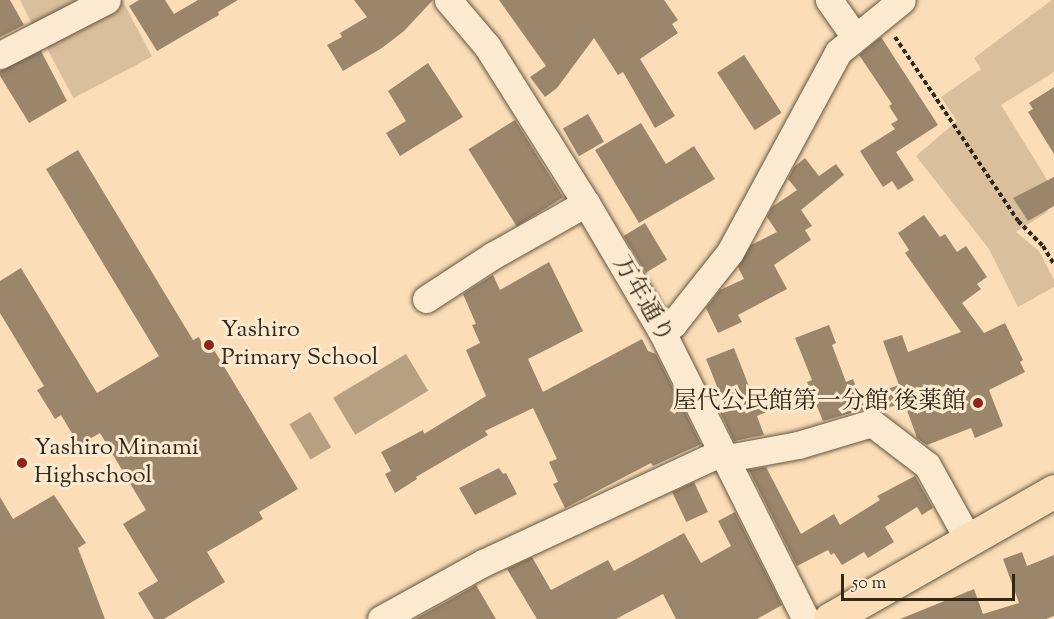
<!DOCTYPE html>
<html>
<head>
<meta charset="utf-8">
<style>
	body { margin:0 }
	#map { position:relative; width:1054px; height:619px; overflow:hidden; background:#fbdeb7; font-family:"Sorts Mill Goudy","Noto Serif JP",serif }
	div>[style] { position:absolute }
	[style*='--x'] { left:calc(var(--x)*1px); top:calc(var(--y)*1px); width:calc(var(--w)*1px); rotate:calc(var(--a)*1deg) }
	.green>* { inset:0; background:#d9bf9c; transform-origin:0 0 }
	.water>* { inset:0; background:#b7a081; transform-origin:0 0 }
	.building>* { inset:0; background:#9b866b; transform-origin:0 0 }
	.path>* { height:4px; margin-top:-2px; transform-origin:0; background:repeating-linear-gradient(90deg,#332718 0 4.5px,transparent 0 7.5px) }
	.roads { filter:drop-shadow(0 0 2px #655540) drop-shadow(0 0 2px #655540) }
	.minor>* { height:27px; margin:-13.5px; padding:0 13.5px; transform-origin:13.5px; border-radius:13.5px; background:#fcead0 }
	.major>* { height:33px; margin:-16.5px; padding:0 16.5px; transform-origin:16.5px; border-radius:16.5px; background:#fbdeb7 }
	.dots>* { width:16px; height:16px; translate:-50% -50%; box-sizing:border-box; border:3px solid #fcead0; border-radius:50% }
	span { translate:-50% -50%; white-space:nowrap; text-align:center; line-height:1.15; -webkit-text-stroke:6px #fcead0; paint-order:stroke }
	.street-label { font-size:24px; color:#332718 }
	.poi-label { font-size:24px; color:#332718 }
	.left { translate:0 -50%; text-align:left }
	.right { translate:-100% -50%; text-align:right }
	.scale { position:absolute; left:841px; top:574px; width:174px; height:27px; box-sizing:border-box; border:3px solid #332718; border-top:0; padding-left:8px; font-size:18px; line-height:21px; white-space:nowrap; color:#332718; -webkit-text-stroke:4px #fcead0; paint-order:stroke }
</style>
</head>
<body>
<div id="map">
	<div class="green">
		<div style="clip-path:polygon(20px 0,92px 0,35px 30px)"></div>
		<div style="left:122px;top:0;width:64px;height:89px;rotate:62deg"></div>
		<div style="clip-path:polygon(1052px 0,1054px 0,1054px 72px,1001px 105px,1054px 191px,1047px 212px,1016px 232px,1039px 251px,1054px 280px,1054px 287px,1018px 307px,989px 249px,916px 156px,957px 121px,941px 97px,981px 69px,974px 58px)"></div>
	</div>
	<div class="water">
		<div style="left:406px;top:354px;width:43px;height:85px;rotate:59deg"></div>
		<div style="left:310px;top:412px;width:41px;height:24px;rotate:59deg"></div>
	</div>
	<div class="building">
		<div style="clip-path:polygon(0 0,10px 0,24px 25px,0 37px)"></div>
		<div style="clip-path:polygon(139px 0,165px 0,174px 14px,198px 0,238px 0,218px 12px,219px 15px,157px 51px,129px 6px)"></div>
		<div style="clip-path:polygon(354px 0,433px 0,404px 31px,382px 48px,343px 71px,327px 45px,342px 37px,340px 33px,367px 17px)"></div>
		<div style="clip-path:polygon(499px 0,664px 0,678px 20px,672px 24px,678px 33px,640px 59px,675px 116px,655px 128px,623px 72px,618px 75px,594px 38px,557px 88px,545px 97px,530px 77px,546px 66px)"></div>
		<div style="clip-path:polygon(881px 37px,938px 125px,896px 152px,914px 180px,898px 190px,892px 181px,883px 187px,860px 151px,895px 129px,891px 124px,898px 120px,889px 106px,892px 104px,859px 55px)"></div>
		<div style="clip-path:polygon(41px 51px,67px 101px,29px 123px,0 76px,0 71px)"></div>
		<div style="left:744px;top:55px;width:69px;height:32px;rotate:57deg"></div>
		<div style="clip-path:polygon(428px 63px,463px 117px,400px 156px,386px 133px,406px 121px,388px 91px)"></div>
		<div style="clip-path:polygon(1054px 87px,1054px 154px,1028px 112px,1033px 109px,1029px 103px)"></div>
		<div style="left:588px;top:114px;width:32px;height:29px;rotate:60deg"></div>
		<div style="left:515px;top:120px;width:91px;height:55px;rotate:58deg"></div>
		<div style="clip-path:polygon(641px 123px,666px 164px,694px 146px,715px 179px,639px 223px,595px 150px)"></div>
		<div style="clip-path:polygon(78px 150px,193px 340px,199px 337px,202px 344px,208px 340px,298px 489px,259px 512px,263px 519px,207px 552px,225px 582px,164px 619px,154px 619px,138px 593px,158px 581px,123px 524px,146px 510px,100px 433px,79px 445px,61px 415px,55px 419px,37px 390px,44px 386px,0 313px,0 281px,21px 268px,97px 393px,159px 356px,46px 169px)"></div>
		<div style="clip-path:polygon(805px 158px,819px 176px,836px 164px,844px 175px,801px 210px,812px 226px,805px 230px,811px 240px,774px 265px,787px 289px,738px 315px,742px 322px,718px 333px,706px 308px,720px 290px,744px 279px,738px 267px,751px 245px,777px 232px,767px 217px,772px 207px,797px 190px,788px 179px,794px 167px)"></div>
		<div style="clip-path:polygon(1054px 177px,1054px 206px,1028px 221px,1013px 198px)"></div>
		<div style="clip-path:polygon(924px 215px,940px 237px,945px 234px,957px 252px,966px 246px,987px 277px,977px 284px,981px 289px,962px 303px,984px 333px,1005px 323px,1023px 360px,1020px 362px,1025px 372px,989px 390px,1003px 426px,975px 438px,971px 428px,927px 445px,917px 438px,904px 402px,885px 409px,879px 392px,899px 385px,883px 341px,902px 335px,908px 352px,961px 332px,905px 253px,909px 250px,898px 233px)"></div>
		<div style="left:645px;top:223px;width:43px;height:25px;rotate:59deg"></div>
		<div style="clip-path:polygon(549px 262px,583px 331px,528px 359px,543px 392px,642px 339px,648px 351px,656px 354px,701px 444px,653px 466px,651px 463px,565px 508px,553px 484px,558px 482px,549px 462px,557px 459px,533px 408px,485px 431px,488px 435px,416px 477px,417px 479px,395px 493px,385px 474px,391px 471px,381px 452px,423px 430px,424px 434px,486px 396px,466px 350px,480px 343px,472px 325px,476px 324px,463px 294px,493px 275px,500px 290px)"></div>
		<div style="clip-path:polygon(829px 325px,836px 343px,832px 345px,846px 382px,853px 379px,865px 409px,823px 421px,807px 382px,812px 380px,795px 338px)"></div>
		<div style="clip-path:polygon(734px 348px,752px 394px,768px 387px,776px 408px,757px 416px,764px 435px,734px 441px,718px 408px,725px 406px,706px 359px)"></div>
		<div style="clip-path:polygon(766px 467px,801px 534px,834px 514px,840px 525px,880px 500px,877px 496px,915px 476px,933px 508px,922px 515px,917px 507px,885px 527px,894px 542px,868px 558px,864px 552px,842px 565px,834px 553px,831px 555px,828px 550px,797px 566px,749px 470px)"></div>
		<div style="clip-path:polygon(499px 468px,503px 474px,506px 473px,517px 494px,475px 515px,459px 488px)"></div>
		<div style="left:694px;top:482px;width:33px;height:24px;rotate:65deg"></div>
		<div style="clip-path:polygon(54px 495px,86px 543px,78px 548px,105px 619px,0 619px,0 497px,13px 519px)"></div>
		<div style="clip-path:polygon(735px 512px,782px 605px,757px 619px,676px 619px,663px 594px,616px 619px,537px 619px,507px 569px,532px 557px,551px 590px,608px 560px,614px 571px,684px 533px,701px 563px,731px 546px,718px 521px)"></div>
		<div style="clip-path:polygon(1022px 552px,1027px 566px,1054px 555px,1054px 616px,1046px 619px,900px 619px,974px 589px,983px 614px,1019px 603px,1003px 559px)"></div>
		<div style="clip-path:polygon(476px 585px,496px 619px,415px 619px,457px 596px)"></div>
	</div>
	<div class="path">
		<div style="--x:895;--y:37;--w:221;--a:56.2"></div>
		<div style="--x:1018;--y:221;--w:35;--a:45"></div>
		<div style="--x:1043;--y:246;--w:21;--a:59"></div>
	</div>
	<div class="roads">
		<div class="minor">
			<div style="--x:448;--y:0;--w:60;--a:49.7"></div>
			<div style="--x:487;--y:46;--w:186;--a:57.8"></div>
			<div style="--x:586;--y:203;--w:150;--a:59.5"></div>
			<div style="--x:662;--y:332;--w:321;--a:63.4"></div>
			<div style="--x:829;--y:0;--w:45;--a:54.9"></div>
			<div style="--x:0;--y:55;--w:120;--a:-27.2"></div>
			<div style="--x:426;--y:299;--w:79;--a:-33.1"></div>
			<div style="--x:492;--y:256;--w:108;--a:-29.4"></div>
			<div style="--x:662;--y:332;--w:14;--a:-36"></div>
			<div style="--x:673;--y:324;--w:92;--a:-51.6"></div>
			<div style="--x:730;--y:252;--w:227;--a:-61.6"></div>
			<div style="--x:838;--y:52;--w:82;--a:-39.1"></div>
			<div style="--x:381;--y:619;--w:116;--a:-28.8"></div>
			<div style="--x:483;--y:563;--w:254;--a:-24.9"></div>
			<div style="--x:713;--y:456;--w:20;--a:3"></div>
			<div style="--x:733;--y:457;--w:66;--a:-10.5"></div>
			<div style="--x:798;--y:445;--w:77;--a:-16.6"></div>
			<div style="--x:872;--y:423;--w:69;--a:37.4"></div>
			<div style="--x:927;--y:465;--w:85;--a:61"></div>
		</div>
		<div class="major">
			<div style="--x:830;--y:619;--w:258;--a:-29.7"></div>
		</div>
	</div>
	<div class="dots">
		<div style="left:209px;top:345px;background:#8f2418"></div>
		<div style="left:978px;top:403px;background:#8f2418"></div>
		<div style="left:22px;top:463px;background:#8f2418"></div>
	</div>
	<div class="street-label">
		<span style="left:642px;top:300px;rotate:60deg">万年通り</span>
	</div>
	<div class="poi-label">
		<span class="left" style="left:221px;top:345px">Yashiro<br>Primary School</span>
		<span class="right" style="left:966px;top:403px">屋代公民館第一分館 後薬館</span>
		<span class="left" style="left:34px;top:463px">Yashiro Minami<br>Highschool</span>
	</div>
	<div class="scale">50 m</div>
</div>
</body>
</html>
